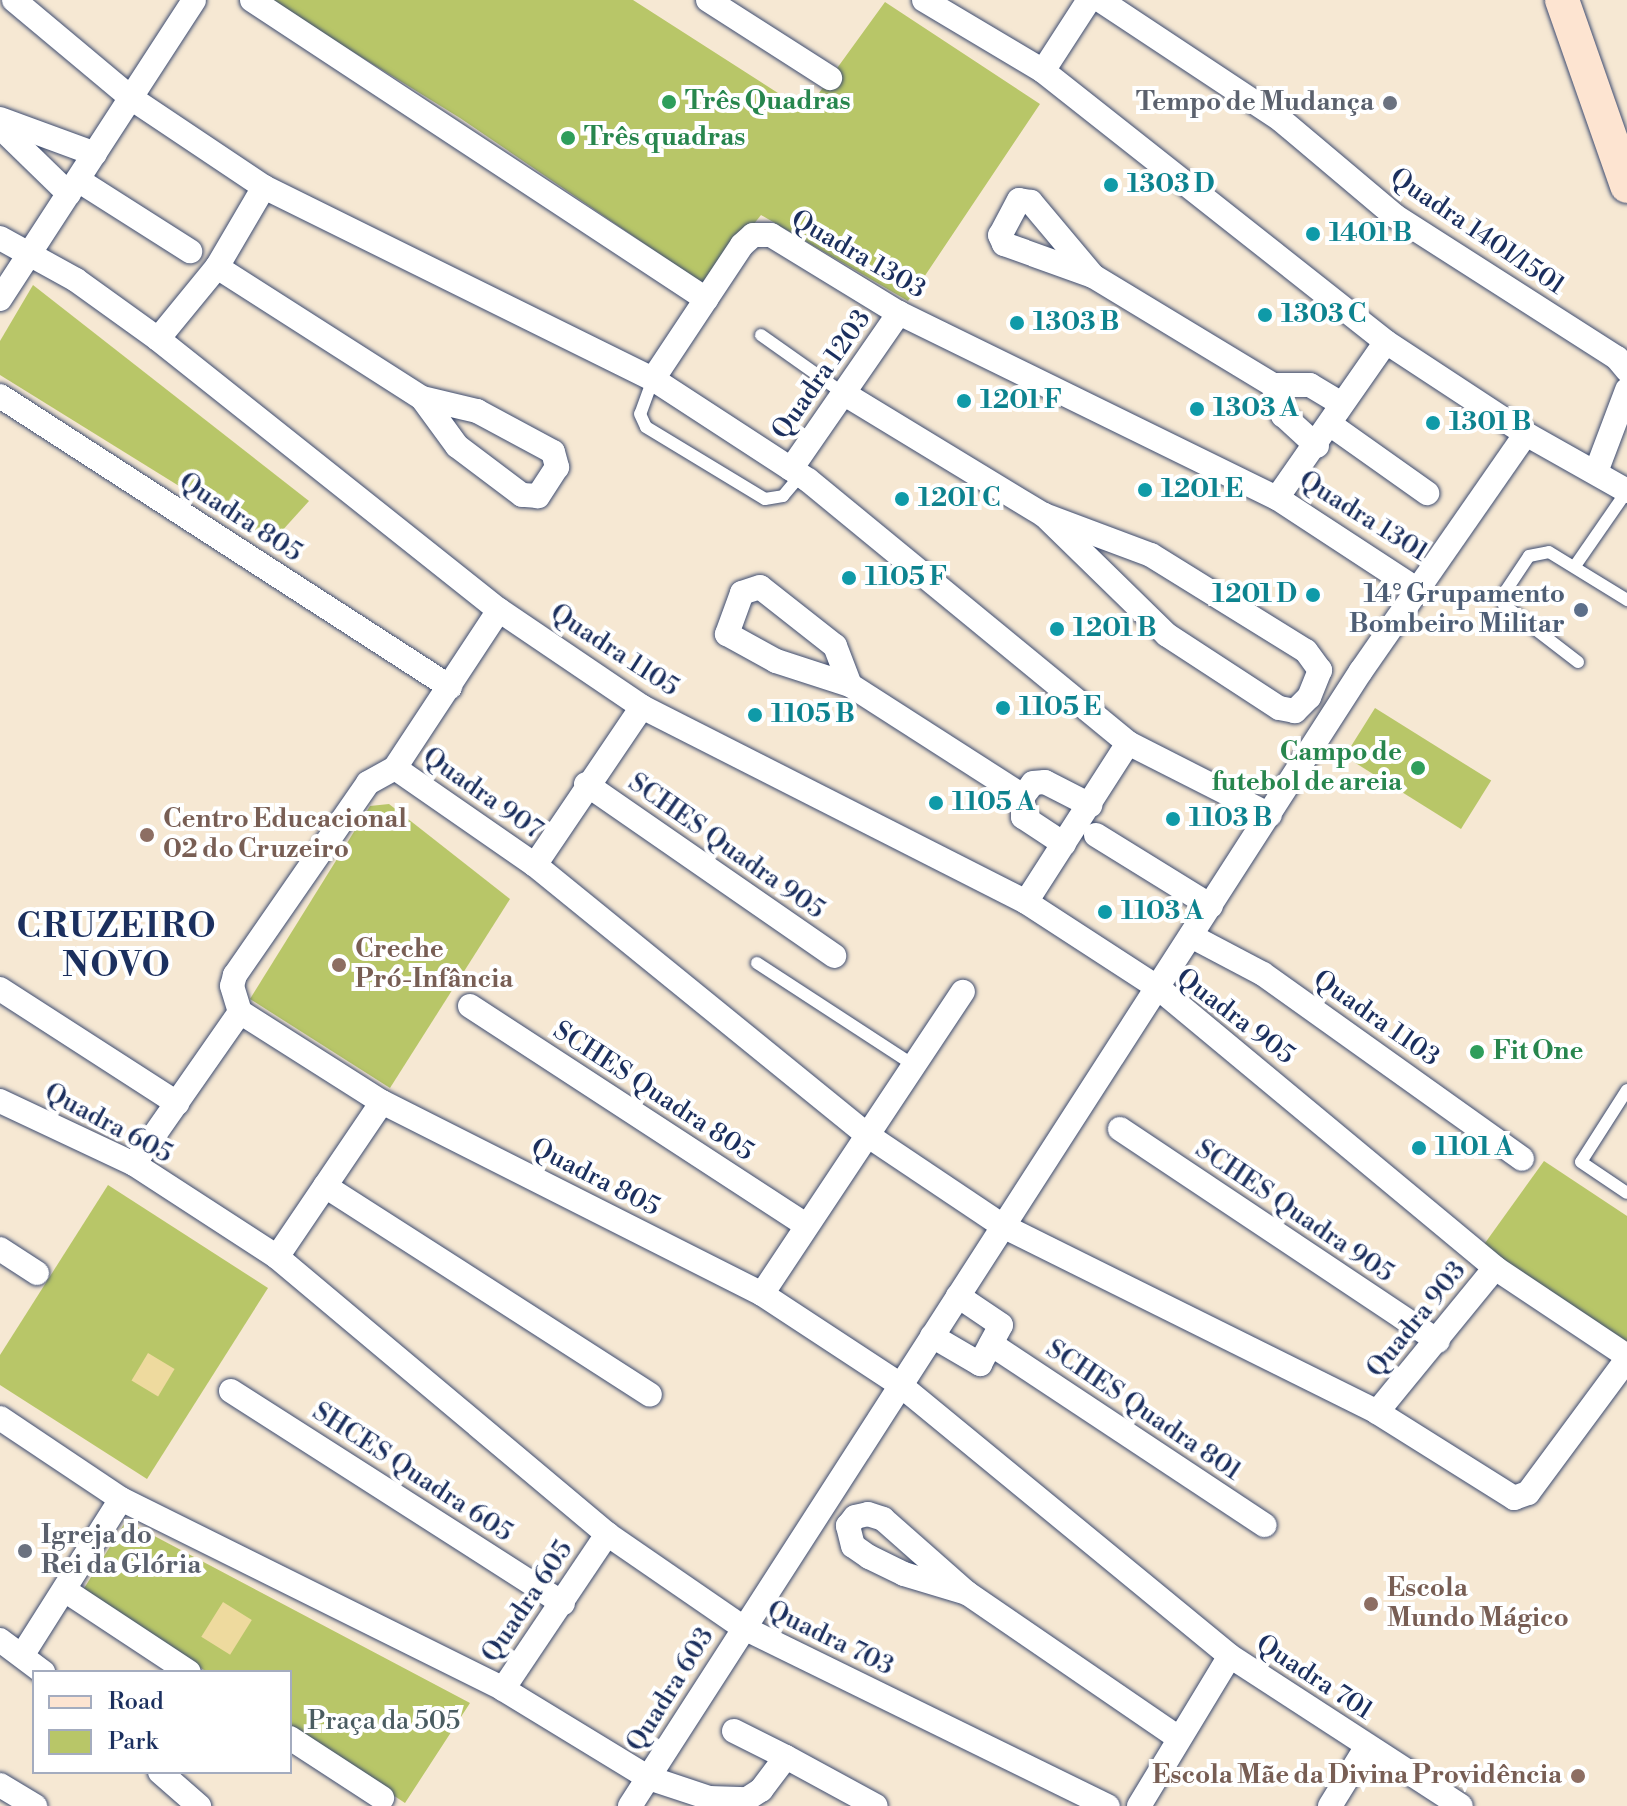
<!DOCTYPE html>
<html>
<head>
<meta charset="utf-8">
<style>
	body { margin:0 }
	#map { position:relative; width:1627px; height:1806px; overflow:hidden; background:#f6e8d3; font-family:"Libre Bodoni",serif }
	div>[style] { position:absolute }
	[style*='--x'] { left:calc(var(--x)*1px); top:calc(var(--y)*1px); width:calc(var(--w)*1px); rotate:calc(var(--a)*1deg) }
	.green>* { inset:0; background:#b8c668; transform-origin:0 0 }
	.sand>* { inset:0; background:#eeda9e; transform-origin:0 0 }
	.roads { filter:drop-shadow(0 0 2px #3c4b70) drop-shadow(0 0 2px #3c4b70) }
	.service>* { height:12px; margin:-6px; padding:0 6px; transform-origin:6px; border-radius:6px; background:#fff }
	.minor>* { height:24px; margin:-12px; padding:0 12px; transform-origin:12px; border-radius:12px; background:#fff }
	.secondary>* { height:34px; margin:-17px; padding:0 17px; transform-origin:17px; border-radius:17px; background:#fde4d1 }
	.dots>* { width:22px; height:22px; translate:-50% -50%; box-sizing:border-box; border:4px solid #fff; border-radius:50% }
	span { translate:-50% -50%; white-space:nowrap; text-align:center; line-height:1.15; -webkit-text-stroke:8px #fff; paint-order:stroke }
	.leisure-label { font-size:26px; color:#27864d; font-weight:700 }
	.left { translate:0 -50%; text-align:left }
	.right { translate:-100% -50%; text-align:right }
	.worship-label { font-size:26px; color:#5b616d; font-weight:700 }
	.culture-label { font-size:26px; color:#0d838f; font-weight:700 }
	.street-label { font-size:26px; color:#1b2f5e }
	.service-label { font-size:26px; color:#4e5e75; font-weight:700 }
	.education-label { font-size:26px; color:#785e54; font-weight:700 }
	.park-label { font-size:26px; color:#4a5c61 }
	.district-label { font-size:34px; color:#1b2f5e; font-weight:700; letter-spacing:2px }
	.legend { position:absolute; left:32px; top:1670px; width:260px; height:104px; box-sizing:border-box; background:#fff; border:2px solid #a4acbf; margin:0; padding:10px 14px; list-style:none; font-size:24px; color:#1b2f5e }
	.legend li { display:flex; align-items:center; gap:16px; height:40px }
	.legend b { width:40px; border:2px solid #a4acbf }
</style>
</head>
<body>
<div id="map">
	<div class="green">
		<div style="clip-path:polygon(269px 0,633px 0,806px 111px,885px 2px,1040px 104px,908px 301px,761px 215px,705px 285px,460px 118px)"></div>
		<div style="clip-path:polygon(33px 285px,309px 501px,271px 543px,0 375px,0 341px)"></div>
		<div style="left:1375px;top:708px;width:137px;height:57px;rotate:32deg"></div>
		<div style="clip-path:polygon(389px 804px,510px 899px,390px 1088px,250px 999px,370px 806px)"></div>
		<div style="clip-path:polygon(1544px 1161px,1627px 1216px,1627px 1344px,1480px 1250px)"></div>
		<div style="clip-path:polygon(108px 1185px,268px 1288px,147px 1479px,0 1385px,0 1355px)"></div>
		<div style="clip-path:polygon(126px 1521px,470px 1703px,405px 1803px,290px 1727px,290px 1672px,207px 1672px,83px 1590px)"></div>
	</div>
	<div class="sand">
		<div style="left:148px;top:1353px;width:31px;height:32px;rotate:31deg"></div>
		<div style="left:223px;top:1602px;width:34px;height:41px;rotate:32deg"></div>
	</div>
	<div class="roads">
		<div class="service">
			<div style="--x:761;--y:335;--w:100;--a:35.3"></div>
			<div style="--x:653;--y:379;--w:37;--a:110"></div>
			<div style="--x:640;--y:414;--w:14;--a:65"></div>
			<div style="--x:646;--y:427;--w:139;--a:31.2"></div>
			<div style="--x:765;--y:499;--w:18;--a:-9"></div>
			<div style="--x:783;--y:496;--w:26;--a:-50"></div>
			<div style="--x:1575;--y:566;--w:91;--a:-55.3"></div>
			<div style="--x:1578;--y:662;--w:93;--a:-142.4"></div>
			<div style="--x:1504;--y:605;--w:13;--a:-86"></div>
			<div style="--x:1505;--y:592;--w:43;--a:-56.3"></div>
			<div style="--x:1529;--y:556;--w:20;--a:-11"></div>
			<div style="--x:1549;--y:552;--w:92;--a:31.6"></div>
			<div style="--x:757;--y:963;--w:189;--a:33.1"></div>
			<div style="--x:1627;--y:1090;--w:85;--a:122.6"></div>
			<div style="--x:1581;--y:1162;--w:55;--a:34"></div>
		</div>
		<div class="minor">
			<div style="--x:14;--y:0;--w:153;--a:39.9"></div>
			<div style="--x:131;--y:98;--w:160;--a:33.8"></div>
			<div style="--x:264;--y:187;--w:434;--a:26.3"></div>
			<div style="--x:653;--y:379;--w:185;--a:33.1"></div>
			<div style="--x:808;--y:480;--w:414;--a:39.4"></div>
			<div style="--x:1128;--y:743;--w:159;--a:26.9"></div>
			<div style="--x:252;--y:0;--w:544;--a:33.37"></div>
			<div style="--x:708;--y:0;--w:145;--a:32.6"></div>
			<div style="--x:924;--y:0;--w:139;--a:30.8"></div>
			<div style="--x:1043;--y:71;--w:437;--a:38.3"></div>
			<div style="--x:1386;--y:342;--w:168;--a:33.3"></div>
			<div style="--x:1526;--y:434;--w:116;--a:29.4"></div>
			<div style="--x:1100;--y:0;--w:217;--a:33.5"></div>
			<div style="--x:1281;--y:120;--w:149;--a:40.1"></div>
			<div style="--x:1395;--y:216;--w:264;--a:32.6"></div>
			<div style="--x:1617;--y:358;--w:16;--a:50"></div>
			<div style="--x:1043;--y:71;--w:85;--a:-57.1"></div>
			<div style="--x:0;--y:119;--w:101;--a:20.2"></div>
			<div style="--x:0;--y:127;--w:96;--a:44.2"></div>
			<div style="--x:78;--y:180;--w:133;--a:32.4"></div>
			<div style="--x:0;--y:238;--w:87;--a:28.9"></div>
			<div style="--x:76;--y:280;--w:101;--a:35.7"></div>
			<div style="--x:158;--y:339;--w:436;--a:38.5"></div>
			<div style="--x:499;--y:610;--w:173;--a:34.1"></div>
			<div style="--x:642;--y:707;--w:431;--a:26.9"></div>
			<div style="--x:1026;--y:902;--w:156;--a:33"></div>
			<div style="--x:1157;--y:987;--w:440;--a:39.7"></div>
			<div style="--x:1495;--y:1268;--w:159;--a:33.7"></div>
			<div style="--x:217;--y:267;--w:243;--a:32.6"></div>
			<div style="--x:422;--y:398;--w:57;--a:13.3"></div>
			<div style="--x:477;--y:411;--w:86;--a:28.3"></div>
			<div style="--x:553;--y:452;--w:16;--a:75"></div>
			<div style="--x:557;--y:467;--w:35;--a:123"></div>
			<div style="--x:538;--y:496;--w:16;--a:-176"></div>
			<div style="--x:522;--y:495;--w:81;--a:-143"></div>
			<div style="--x:457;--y:446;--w:59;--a:-126.1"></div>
			<div style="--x:1093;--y:276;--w:97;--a:-130"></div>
			<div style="--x:1031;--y:202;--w:12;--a:-171"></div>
			<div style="--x:1019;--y:200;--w:40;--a:118"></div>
			<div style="--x:1000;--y:235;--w:10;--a:66"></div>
			<div style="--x:1004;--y:244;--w:95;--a:19.8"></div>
			<div style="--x:1093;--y:276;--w:210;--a:31.2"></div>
			<div style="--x:1273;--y:385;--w:37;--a:0"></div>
			<div style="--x:1310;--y:385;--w:37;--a:31"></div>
			<div style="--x:0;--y:299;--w:356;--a:-57"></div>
			<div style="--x:158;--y:339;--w:93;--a:-50.7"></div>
			<div style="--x:217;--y:267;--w:93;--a:-59.6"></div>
			<div style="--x:653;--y:379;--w:161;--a:-56.4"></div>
			<div style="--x:742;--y:245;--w:15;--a:-42"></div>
			<div style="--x:753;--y:235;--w:18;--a:0"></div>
			<div style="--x:771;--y:235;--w:150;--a:31.4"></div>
			<div style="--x:899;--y:313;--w:421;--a:26.1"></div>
			<div style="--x:1277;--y:498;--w:166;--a:33.2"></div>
			<div style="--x:1273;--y:385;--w:32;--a:72"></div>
			<div style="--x:1283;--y:415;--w:46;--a:42.4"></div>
			<div style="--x:843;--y:393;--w:235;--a:31.3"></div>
			<div style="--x:1044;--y:515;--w:114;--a:20.5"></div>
			<div style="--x:1151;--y:555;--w:182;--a:31.8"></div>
			<div style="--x:1306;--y:651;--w:24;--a:54"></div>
			<div style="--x:1320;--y:670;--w:29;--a:112"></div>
			<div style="--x:1309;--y:697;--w:20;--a:135"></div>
			<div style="--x:1295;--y:711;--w:16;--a:-169"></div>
			<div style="--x:1279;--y:708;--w:134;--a:-146.9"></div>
			<div style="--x:1167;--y:635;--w:172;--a:-135.7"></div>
			<div style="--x:0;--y:396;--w:536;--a:32.89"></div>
			<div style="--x:1331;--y:425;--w:118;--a:35.3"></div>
			<div style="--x:791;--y:469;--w:190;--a:-55.3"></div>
			<div style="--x:1596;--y:472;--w:88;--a:-69.3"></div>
			<div style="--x:1277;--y:498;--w:190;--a:-55.1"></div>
			<div style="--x:499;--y:610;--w:189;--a:123.4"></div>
			<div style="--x:395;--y:768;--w:170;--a:34.7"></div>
			<div style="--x:535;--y:865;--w:432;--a:39.1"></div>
			<div style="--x:870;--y:1137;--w:160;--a:33.8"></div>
			<div style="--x:1003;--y:1226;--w:418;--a:26.4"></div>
			<div style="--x:1377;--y:1412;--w:162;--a:32.1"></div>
			<div style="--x:1514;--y:1498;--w:15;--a:-20"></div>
			<div style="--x:1528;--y:1493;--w:167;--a:-53.5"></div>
			<div style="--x:850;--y:685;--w:42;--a:-111"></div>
			<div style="--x:835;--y:646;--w:95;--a:-141.8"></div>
			<div style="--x:760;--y:587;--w:19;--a:162"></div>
			<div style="--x:742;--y:593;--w:44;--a:110.1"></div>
			<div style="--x:727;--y:634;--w:56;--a:28.9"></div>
			<div style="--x:776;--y:661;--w:78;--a:18"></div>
			<div style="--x:850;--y:685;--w:206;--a:32.7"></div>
			<div style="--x:395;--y:768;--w:31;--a:151"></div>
			<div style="--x:368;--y:783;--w:234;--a:124.7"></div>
			<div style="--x:235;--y:975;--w:11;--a:105"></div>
			<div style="--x:232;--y:986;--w:27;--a:73"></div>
			<div style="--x:240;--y:1012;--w:168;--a:32.4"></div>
			<div style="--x:382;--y:1102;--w:426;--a:26.8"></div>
			<div style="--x:762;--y:1294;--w:164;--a:33.3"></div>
			<div style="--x:899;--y:1384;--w:428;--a:39.4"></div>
			<div style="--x:1230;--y:1656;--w:275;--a:33"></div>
			<div style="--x:586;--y:784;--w:302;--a:34.7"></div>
			<div style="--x:1096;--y:835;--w:135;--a:31.7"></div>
			<div style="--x:1064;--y:844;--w:49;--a:-146.6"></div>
			<div style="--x:1023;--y:817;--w:21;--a:-90"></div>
			<div style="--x:1023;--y:796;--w:16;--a:-52"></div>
			<div style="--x:1033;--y:783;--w:12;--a:-5"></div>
			<div style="--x:1045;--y:782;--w:51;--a:27.1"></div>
			<div style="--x:535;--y:865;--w:191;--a:-55.9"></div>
			<div style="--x:1026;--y:902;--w:189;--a:-57.3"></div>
			<div style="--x:1191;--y:936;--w:81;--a:27.8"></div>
			<div style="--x:1263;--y:974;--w:318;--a:35.5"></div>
			<div style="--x:0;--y:989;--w:211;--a:32.8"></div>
			<div style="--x:470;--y:1006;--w:401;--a:33.1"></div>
			<div style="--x:0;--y:1101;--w:148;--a:25.2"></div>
			<div style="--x:134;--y:1164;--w:171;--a:33"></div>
			<div style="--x:277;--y:1257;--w:431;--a:40"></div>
			<div style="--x:607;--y:1534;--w:166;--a:34.5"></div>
			<div style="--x:744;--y:1628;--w:405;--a:26.1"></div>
			<div style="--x:1120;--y:1129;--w:382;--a:33.7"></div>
			<div style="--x:134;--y:1164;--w:185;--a:-55.1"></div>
			<div style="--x:325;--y:1186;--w:386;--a:32.7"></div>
			<div style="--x:0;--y:1249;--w:44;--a:33"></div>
			<div style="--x:277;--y:1257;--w:187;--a:-55.9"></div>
			<div style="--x:762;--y:1294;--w:363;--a:-56.4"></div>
			<div style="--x:932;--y:1336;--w:56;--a:30.3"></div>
			<div style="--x:980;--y:1364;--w:44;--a:-61.7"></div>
			<div style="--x:1001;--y:1325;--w:52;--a:-146"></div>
			<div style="--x:991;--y:1344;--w:328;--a:33.5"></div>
			<div style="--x:231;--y:1391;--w:394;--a:32.6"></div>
			<div style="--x:1377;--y:1412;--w:186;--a:-50.7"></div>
			<div style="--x:0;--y:1418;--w:146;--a:33.8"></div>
			<div style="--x:121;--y:1499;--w:427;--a:26.4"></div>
			<div style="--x:503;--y:1689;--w:171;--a:31.4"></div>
			<div style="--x:649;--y:1778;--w:63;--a:18.4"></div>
			<div style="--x:709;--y:1798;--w:38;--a:2"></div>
			<div style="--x:747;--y:1799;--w:17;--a:-33"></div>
			<div style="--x:761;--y:1790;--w:41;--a:-52.9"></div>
			<div style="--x:786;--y:1757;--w:102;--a:28.6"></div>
			<div style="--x:66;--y:1591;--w:147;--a:33.4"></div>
			<div style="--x:967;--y:1593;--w:66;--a:-163.2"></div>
			<div style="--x:904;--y:1574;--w:39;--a:-154"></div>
			<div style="--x:869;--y:1557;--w:19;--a:-145"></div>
			<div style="--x:853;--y:1546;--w:21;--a:-104"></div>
			<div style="--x:848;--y:1526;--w:11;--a:-52"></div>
			<div style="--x:855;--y:1517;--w:13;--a:-13"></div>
			<div style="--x:868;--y:1514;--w:16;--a:18"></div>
			<div style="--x:883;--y:1519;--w:112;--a:41.4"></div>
			<div style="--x:967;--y:1593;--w:255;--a:34.4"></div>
			<div style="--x:0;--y:1640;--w:54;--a:36.7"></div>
			<div style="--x:23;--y:1654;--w:183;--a:-57.7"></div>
			<div style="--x:503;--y:1689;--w:187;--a:-56.1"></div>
			<div style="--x:734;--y:1731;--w:58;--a:26.6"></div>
			<div style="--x:290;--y:1738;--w:110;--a:33.1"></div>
			<div style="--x:160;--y:1772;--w:52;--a:41.1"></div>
			<div style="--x:0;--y:1785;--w:41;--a:31"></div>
			<div style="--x:630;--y:1806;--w:1350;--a:-57.22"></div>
			<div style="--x:1361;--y:671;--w:289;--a:-55.2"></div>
			<div style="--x:1139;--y:1806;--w:175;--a:-58.8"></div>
			<div style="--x:1330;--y:1806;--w:70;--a:-58.3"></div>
		</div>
		<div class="secondary">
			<div style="--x:1562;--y:0;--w:197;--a:70.7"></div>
		</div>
	</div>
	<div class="dots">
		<div style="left:669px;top:102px;background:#2e9e5b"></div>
		<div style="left:1390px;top:103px;background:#6b7280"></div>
		<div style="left:568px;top:138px;background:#2e9e5b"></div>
		<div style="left:1111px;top:185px;background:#0f9aa8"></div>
		<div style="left:1313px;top:234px;background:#0f9aa8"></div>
		<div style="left:1265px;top:315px;background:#0f9aa8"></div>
		<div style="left:1017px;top:323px;background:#0f9aa8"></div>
		<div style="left:964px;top:401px;background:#0f9aa8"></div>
		<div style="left:1197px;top:409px;background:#0f9aa8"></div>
		<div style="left:1433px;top:423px;background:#0f9aa8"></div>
		<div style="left:1145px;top:490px;background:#0f9aa8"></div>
		<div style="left:902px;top:499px;background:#0f9aa8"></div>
		<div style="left:849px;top:578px;background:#0f9aa8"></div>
		<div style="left:1313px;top:595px;background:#0f9aa8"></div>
		<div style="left:1581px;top:610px;background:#5c6f8a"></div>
		<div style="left:1057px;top:629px;background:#0f9aa8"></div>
		<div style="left:1003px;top:708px;background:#0f9aa8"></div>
		<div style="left:755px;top:715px;background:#0f9aa8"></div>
		<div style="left:1418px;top:768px;background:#2e9e5b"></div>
		<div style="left:936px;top:803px;background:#0f9aa8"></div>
		<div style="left:1173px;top:819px;background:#0f9aa8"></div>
		<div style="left:147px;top:835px;background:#8d6e63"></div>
		<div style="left:1105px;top:912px;background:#0f9aa8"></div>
		<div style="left:339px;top:965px;background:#8d6e63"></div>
		<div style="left:1477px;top:1052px;background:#2e9e5b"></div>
		<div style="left:1419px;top:1148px;background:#0f9aa8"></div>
		<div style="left:25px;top:1551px;background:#6b7280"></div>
		<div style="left:1371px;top:1604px;background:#8d6e63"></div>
		<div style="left:1578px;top:1776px;background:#8d6e63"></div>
	</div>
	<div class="leisure-label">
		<span class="left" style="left:685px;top:102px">Três Quadras</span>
		<span class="left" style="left:584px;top:138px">Três quadras</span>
		<span class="right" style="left:1402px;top:768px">Campo de<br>futebol de areia</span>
		<span class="left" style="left:1493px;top:1052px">Fit One</span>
	</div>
	<div class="worship-label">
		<span class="right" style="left:1374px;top:103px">Tempo de Mudança</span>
		<span class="left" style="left:41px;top:1551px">Igreja do<br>Rei da Glória</span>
	</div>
	<div class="culture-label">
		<span class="left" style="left:1127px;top:185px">1303 D</span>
		<span class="left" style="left:1329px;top:234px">1401 B</span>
		<span class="left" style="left:1281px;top:315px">1303 C</span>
		<span class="left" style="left:1033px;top:323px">1303 B</span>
		<span class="left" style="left:980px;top:401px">1201 F</span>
		<span class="left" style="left:1213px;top:409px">1303 A</span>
		<span class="left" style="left:1449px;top:423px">1301 B</span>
		<span class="left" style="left:1161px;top:490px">1201 E</span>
		<span class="left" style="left:918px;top:499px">1201 C</span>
		<span class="left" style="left:865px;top:578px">1105 F</span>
		<span class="right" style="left:1297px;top:595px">1201 D</span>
		<span class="left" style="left:1073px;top:629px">1201 B</span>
		<span class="left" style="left:1019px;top:708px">1105 E</span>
		<span class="left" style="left:771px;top:715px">1105 B</span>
		<span class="left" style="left:952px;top:803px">1105 A</span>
		<span class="left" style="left:1189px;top:819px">1103 B</span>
		<span class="left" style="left:1121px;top:912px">1103 A</span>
		<span class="left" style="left:1435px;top:1148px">1101 A</span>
	</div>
	<div class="street-label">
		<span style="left:1477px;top:232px;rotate:34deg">Quadra 1401/1501</span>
		<span style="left:858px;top:255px;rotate:30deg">Quadra 1303</span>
		<span style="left:822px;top:375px;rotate:-55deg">Quadra 1203</span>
		<span style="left:1363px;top:517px;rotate:32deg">Quadra 1301</span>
		<span style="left:240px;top:518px;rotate:33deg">Quadra 805</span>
		<span style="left:614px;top:651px;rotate:33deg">Quadra 1105</span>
		<span style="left:482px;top:794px;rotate:35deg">Quadra 907</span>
		<span style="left:726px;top:847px;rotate:35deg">SCHES Quadra 905</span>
		<span style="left:1235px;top:1017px;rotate:37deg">Quadra 905</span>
		<span style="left:1376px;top:1019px;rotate:35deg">Quadra 1103</span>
		<span style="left:653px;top:1092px;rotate:33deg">SCHES Quadra 805</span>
		<span style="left:108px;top:1124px;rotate:28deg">Quadra 605</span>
		<span style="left:595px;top:1178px;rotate:27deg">Quadra 805</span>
		<span style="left:1294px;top:1212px;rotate:34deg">SCHES Quadra 905</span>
		<span style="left:1417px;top:1320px;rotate:-51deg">Quadra 903</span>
		<span style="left:1143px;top:1411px;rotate:34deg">SCHES Quadra 801</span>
		<span style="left:412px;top:1473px;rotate:33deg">SHCES Quadra 605</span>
		<span style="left:528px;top:1602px;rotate:-56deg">Quadra 605</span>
		<span style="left:830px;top:1639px;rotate:26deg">Quadra 703</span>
		<span style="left:1314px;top:1678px;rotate:33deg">Quadra 701</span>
		<span style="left:671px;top:1690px;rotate:-58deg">Quadra 603</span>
	</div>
	<div class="service-label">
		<span class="right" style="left:1565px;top:610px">14° Grupamento<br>Bombeiro Militar</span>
	</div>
	<div class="education-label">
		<span class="left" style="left:163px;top:835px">Centro Educacional<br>02 do Cruzeiro</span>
		<span class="left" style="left:355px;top:965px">Creche<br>Pró-Infância</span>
		<span class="left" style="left:1387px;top:1604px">Escola<br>Mundo Mágico</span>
		<span class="right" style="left:1562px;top:1776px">Escola Mãe da Divina Providência</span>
	</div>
	<div class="park-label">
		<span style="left:384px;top:1722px">Praça da 505</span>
	</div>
	<div class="district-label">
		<span style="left:117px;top:947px">CRUZEIRO<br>NOVO</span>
	</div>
	<ul class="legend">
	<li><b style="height:10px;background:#fde4d1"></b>Road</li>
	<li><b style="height:22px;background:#b8c668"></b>Park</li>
	</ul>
</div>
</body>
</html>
